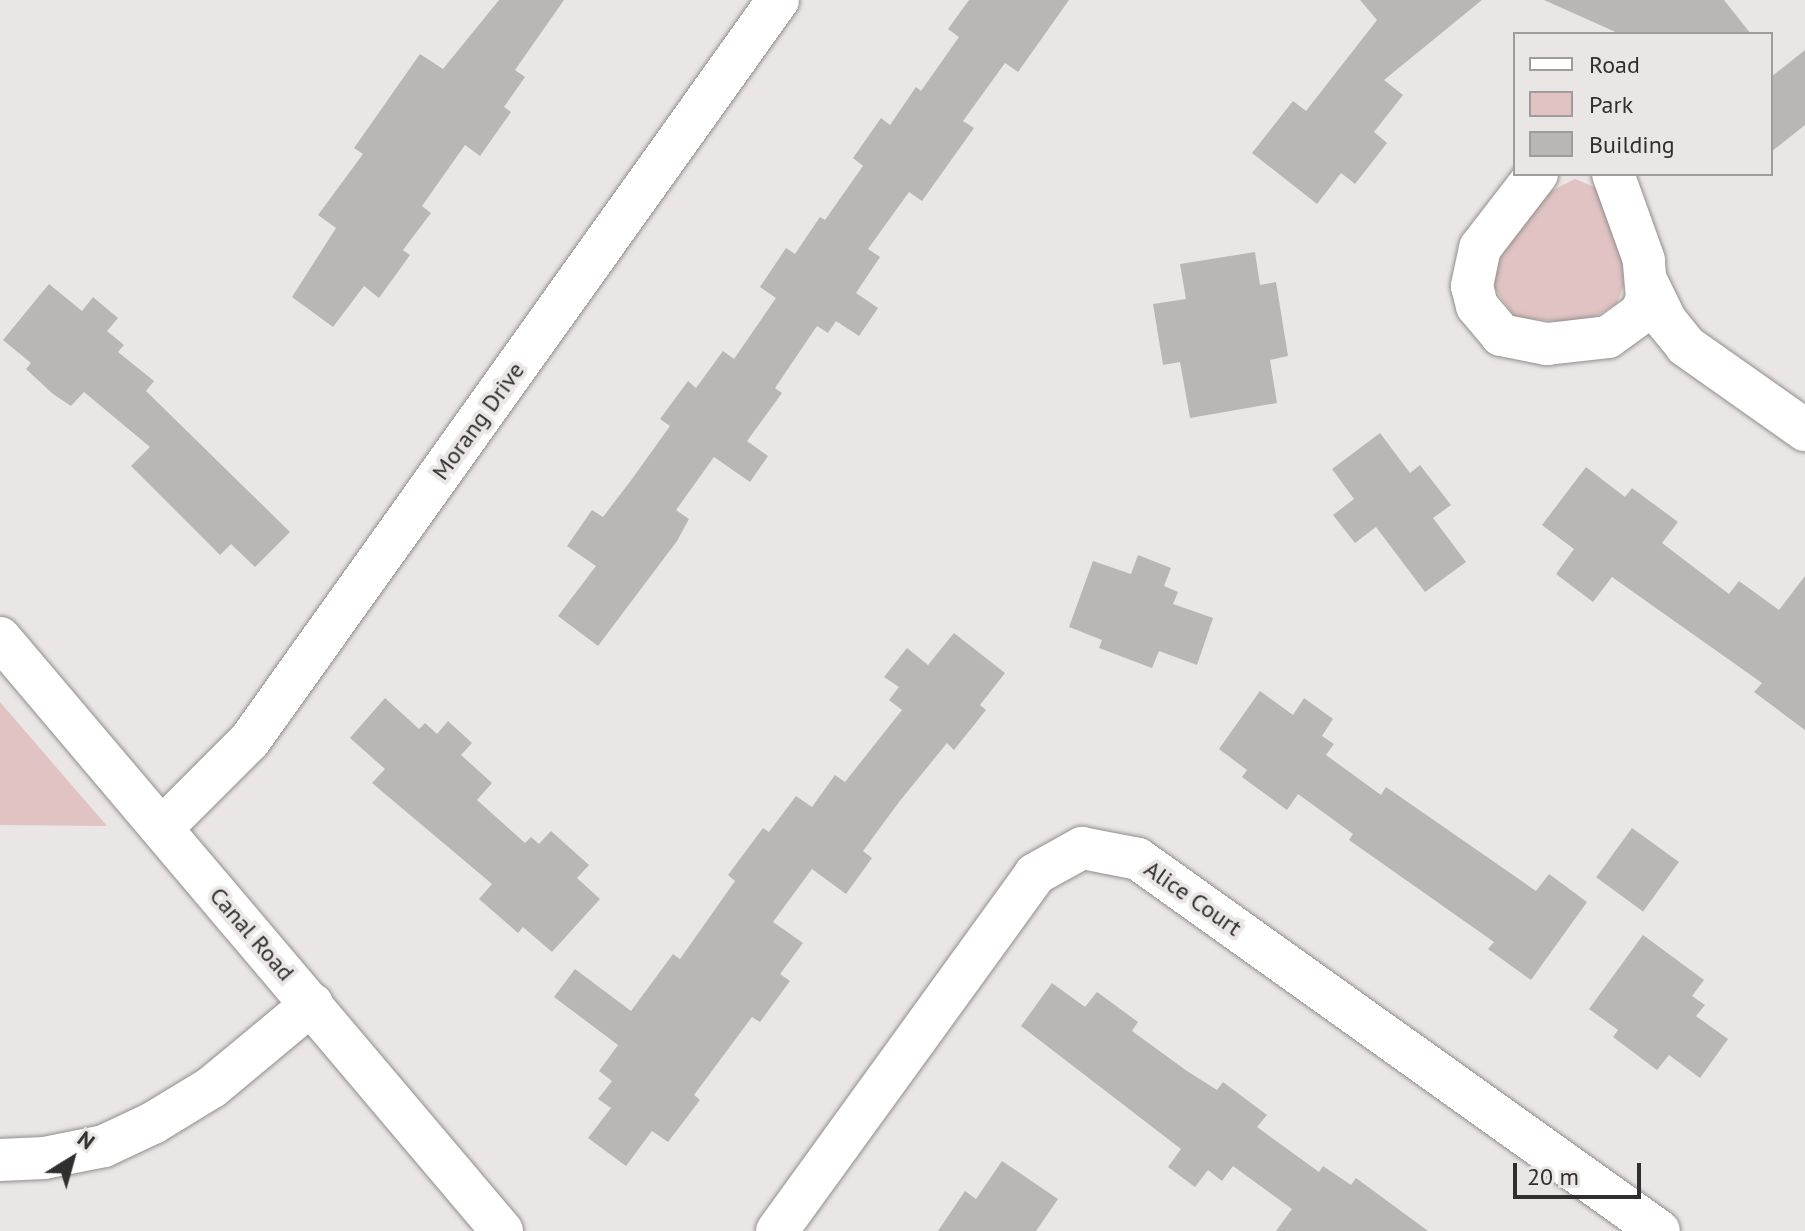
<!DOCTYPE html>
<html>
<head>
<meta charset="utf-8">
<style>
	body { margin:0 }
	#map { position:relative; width:1805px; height:1231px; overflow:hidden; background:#ebe6e6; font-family:"PT Sans",sans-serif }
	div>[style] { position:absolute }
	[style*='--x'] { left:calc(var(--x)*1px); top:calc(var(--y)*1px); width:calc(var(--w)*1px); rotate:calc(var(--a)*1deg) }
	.green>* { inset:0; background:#e0c3c2 }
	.building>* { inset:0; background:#bbb6b6; transform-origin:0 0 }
	.roads { filter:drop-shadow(0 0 2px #928d8d) drop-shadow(0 0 2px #928d8d) }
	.minor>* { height:42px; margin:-21px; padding:0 21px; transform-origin:21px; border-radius:21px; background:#fff }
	span { translate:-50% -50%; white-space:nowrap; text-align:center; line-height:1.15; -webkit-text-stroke:8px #ebe6e6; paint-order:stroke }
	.street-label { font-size:24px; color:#302e2e }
	.legend { position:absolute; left:1513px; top:32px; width:260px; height:144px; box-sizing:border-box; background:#ebe6e6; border:2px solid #a09c9c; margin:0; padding:10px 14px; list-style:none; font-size:24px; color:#302e2e }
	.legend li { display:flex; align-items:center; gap:16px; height:40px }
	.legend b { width:40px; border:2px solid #a09c9c }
	.north { position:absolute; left:32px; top:1119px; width:80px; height:80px; -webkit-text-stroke:6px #ebe6e6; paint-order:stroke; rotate:37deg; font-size:22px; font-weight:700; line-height:32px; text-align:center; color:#302e2e }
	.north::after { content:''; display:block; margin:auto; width:28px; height:36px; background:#302e2e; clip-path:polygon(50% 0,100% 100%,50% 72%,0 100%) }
	.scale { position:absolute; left:1513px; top:1163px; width:128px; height:36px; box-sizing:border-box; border:4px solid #302e2e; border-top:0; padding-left:10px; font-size:24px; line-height:28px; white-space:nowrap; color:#302e2e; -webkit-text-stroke:6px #ebe6e6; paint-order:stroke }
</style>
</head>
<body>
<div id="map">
	<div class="green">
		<div style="clip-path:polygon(1575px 179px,1601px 190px,1623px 262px,1624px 285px,1617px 303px,1583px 324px,1515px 317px,1495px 289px,1495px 268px,1504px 246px,1549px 192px)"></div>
		<div style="clip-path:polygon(0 702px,107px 826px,0 825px)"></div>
	</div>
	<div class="building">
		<div style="clip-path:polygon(499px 0,564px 0,515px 70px,525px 77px,504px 107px,511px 112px,480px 156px,465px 145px,422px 206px,431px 213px,403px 250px,410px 255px,379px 298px,364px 286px,333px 327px,292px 297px,336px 228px,318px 215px,363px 154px,354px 148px,420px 54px,443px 69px)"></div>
		<div style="clip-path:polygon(969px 0,1069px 0,1018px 72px,1005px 63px,963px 121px,974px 128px,922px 201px,909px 192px,868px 249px,880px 257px,856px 293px,878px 308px,859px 336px,836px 321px,828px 333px,817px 326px,775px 388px,782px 393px,747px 441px,768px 456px,750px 482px,714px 457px,676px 510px,689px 519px,677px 541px,598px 646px,558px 616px,596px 566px,567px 546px,592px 510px,603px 517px,632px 479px,670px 426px,660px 419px,688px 381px,696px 388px,723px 351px,734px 359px,776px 298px,760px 287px,786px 248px,795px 254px,820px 217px,825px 220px,863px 166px,853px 158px,881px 118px,890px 125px,916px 87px,921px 91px,959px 37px,948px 29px)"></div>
		<div style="clip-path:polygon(1360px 0,1482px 0,1384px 80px,1403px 95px,1374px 132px,1387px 143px,1355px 184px,1341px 173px,1317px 204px,1252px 153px,1293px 101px,1306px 111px,1377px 20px)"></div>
		<div style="clip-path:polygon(1544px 0,1724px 0,1751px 34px,1620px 34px)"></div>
		<div style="clip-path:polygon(1805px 50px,1805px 125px,1771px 152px,1771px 77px)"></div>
		<div style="clip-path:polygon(1255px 252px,1260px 285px,1276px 282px,1288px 356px,1270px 360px,1277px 403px,1190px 418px,1180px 362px,1163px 365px,1153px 304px,1186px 299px,1180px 264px)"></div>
		<div style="clip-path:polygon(49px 284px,82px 311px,93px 297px,118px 318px,107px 331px,124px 345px,118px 352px,154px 381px,146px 391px,290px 532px,255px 567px,231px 544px,220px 555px,131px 466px,150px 447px,84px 392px,71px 406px,53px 394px,26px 369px,31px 363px,3px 340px)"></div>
		<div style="clip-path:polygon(1380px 433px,1410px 473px,1420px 465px,1451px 505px,1433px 518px,1466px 562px,1425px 592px,1376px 527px,1355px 543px,1333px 515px,1354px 499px,1332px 469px)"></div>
		<div style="clip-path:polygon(1586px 467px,1625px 497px,1632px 488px,1678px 522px,1662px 543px,1729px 594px,1739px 581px,1779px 610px,1805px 576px,1805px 730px,1754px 692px,1762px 683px,1612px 577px,1593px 602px,1556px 574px,1574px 549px,1542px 525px)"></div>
		<div style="clip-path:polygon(1138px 555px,1171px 568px,1164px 586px,1178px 592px,1173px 604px,1213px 618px,1197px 665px,1159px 651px,1152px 668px,1099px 648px,1102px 640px,1069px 627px,1093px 561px,1131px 574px)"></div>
		<div style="clip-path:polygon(954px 633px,1005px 673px,980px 705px,986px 710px,954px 750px,947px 743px,899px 802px,863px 851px,872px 858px,846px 894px,812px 869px,773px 922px,803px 943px,780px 974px,790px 981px,760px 1022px,752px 1017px,694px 1095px,700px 1100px,668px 1142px,652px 1131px,626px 1166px,588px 1138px,611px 1108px,598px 1099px,612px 1081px,599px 1071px,618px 1045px,554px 997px,575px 969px,631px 1011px,673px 954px,680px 959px,735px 881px,728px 875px,763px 828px,769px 832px,796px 796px,812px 807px,835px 775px,845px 782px,902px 710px,889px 700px,899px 687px,884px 677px,907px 648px,928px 665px)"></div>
		<div style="clip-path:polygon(1260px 691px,1293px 715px,1304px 698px,1333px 719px,1322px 736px,1334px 744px,1326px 755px,1381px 795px,1386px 787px,1536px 891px,1549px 874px,1587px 902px,1531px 980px,1488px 949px,1494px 942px,1349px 840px,1353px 834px,1298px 794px,1287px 810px,1242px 777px,1247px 770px,1219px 749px)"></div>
		<div style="clip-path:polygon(385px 698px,419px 729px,425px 723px,437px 734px,448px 721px,472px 743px,461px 755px,492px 783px,477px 800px,525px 843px,531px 837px,539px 844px,551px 831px,589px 865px,577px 878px,600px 899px,552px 952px,523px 927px,518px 933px,479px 899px,492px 884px,372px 783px,385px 769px,350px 738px)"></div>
		<div style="left:1632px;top:828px;width:58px;height:61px;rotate:36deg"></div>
		<div style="clip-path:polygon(1643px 935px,1704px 980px,1692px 996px,1705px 1005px,1696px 1016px,1728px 1039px,1700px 1078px,1669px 1055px,1657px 1070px,1613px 1037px,1618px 1030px,1589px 1009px)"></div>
		<div style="clip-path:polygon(1052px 983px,1085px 1007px,1097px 992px,1138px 1022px,1132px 1031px,1187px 1071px,1217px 1090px,1223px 1082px,1267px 1115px,1257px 1127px,1319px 1172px,1323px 1166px,1351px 1185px,1356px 1178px,1428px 1231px,1276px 1231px,1292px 1209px,1233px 1166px,1222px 1181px,1208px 1170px,1195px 1187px,1168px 1167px,1181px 1149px,1021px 1026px)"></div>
		<div style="clip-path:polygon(1002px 1161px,1058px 1199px,1036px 1231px,938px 1231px,965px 1191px,976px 1199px)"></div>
	</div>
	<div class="roads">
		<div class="minor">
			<div style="--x:1537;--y:174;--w:93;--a:127.6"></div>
			<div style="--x:1480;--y:248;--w:39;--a:102"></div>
			<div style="--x:1472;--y:286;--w:21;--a:76"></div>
			<div style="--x:1477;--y:306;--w:38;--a:50"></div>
			<div style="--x:1501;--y:335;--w:47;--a:11.1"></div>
			<div style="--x:1547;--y:344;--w:61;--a:-6.5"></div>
			<div style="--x:1608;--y:337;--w:41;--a:-36"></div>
			<div style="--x:1641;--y:313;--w:16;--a:-68"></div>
			<div style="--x:1647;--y:298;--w:38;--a:-95"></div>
			<div style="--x:1644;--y:260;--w:91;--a:-109.8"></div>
			<div style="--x:1646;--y:280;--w:46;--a:64"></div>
			<div style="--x:1666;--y:321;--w:32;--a:51"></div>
			<div style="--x:1686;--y:346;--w:146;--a:35.2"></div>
			<div style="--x:0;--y:638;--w:777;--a:49.75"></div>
			<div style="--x:162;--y:828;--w:124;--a:-45"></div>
			<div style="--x:250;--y:740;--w:909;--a:-54.49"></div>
			<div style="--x:0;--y:1160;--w:44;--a:-2.6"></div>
			<div style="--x:44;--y:1158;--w:61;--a:-11.3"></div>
			<div style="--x:104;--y:1146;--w:54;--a:-25.1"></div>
			<div style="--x:153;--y:1123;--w:69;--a:-31.4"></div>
			<div style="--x:212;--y:1087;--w:130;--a:-39.7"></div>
			<div style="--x:777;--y:1231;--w:440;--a:-54.1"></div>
			<div style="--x:1035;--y:874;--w:54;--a:-29"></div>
			<div style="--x:1082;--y:848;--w:57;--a:11.1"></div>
			<div style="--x:1138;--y:859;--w:640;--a:35.53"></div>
		</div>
	</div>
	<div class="street-label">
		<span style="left:478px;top:421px;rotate:-54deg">Morang Drive</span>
		<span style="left:1193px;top:898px;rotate:35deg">Alice Court</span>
		<span style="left:252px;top:934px;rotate:49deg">Canal Road</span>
	</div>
	<ul class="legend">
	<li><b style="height:10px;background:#fff"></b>Road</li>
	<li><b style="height:22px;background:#e0c3c2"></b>Park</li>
	<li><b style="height:22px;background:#bbb6b6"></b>Building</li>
	</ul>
	<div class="north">N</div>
	<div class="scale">20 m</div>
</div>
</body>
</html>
